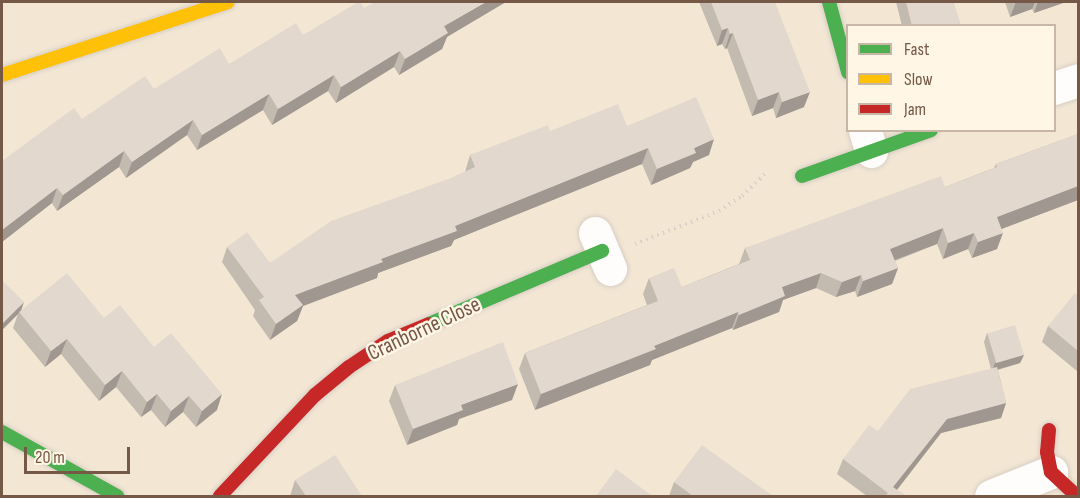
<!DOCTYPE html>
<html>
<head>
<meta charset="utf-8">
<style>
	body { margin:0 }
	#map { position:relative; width:1080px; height:498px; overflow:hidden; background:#f7f1e5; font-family:"Sofia Sans Condensed",sans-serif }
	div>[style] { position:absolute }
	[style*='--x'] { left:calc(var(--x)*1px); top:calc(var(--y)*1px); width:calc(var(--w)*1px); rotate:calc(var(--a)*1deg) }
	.residential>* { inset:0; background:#f3e7d4 }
	.path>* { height:4px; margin-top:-2px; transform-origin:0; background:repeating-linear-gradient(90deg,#d9d1ca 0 1.5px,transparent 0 6px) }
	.roads { filter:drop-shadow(0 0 2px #d8cec4) drop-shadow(0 0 2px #d8cec4) }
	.street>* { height:33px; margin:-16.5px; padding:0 16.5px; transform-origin:16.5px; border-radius:16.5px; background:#fefdfb }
	.fast>* { height:14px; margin:-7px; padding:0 7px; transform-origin:7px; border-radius:7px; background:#4caf50 }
	.slow>* { height:14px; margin:-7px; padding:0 7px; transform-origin:7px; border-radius:7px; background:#ffc107 }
	.jam>* { height:14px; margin:-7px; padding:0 7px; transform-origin:7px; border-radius:7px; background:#c62828 }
	.wall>* { inset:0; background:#c3bab0 }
	.shaded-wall>* { inset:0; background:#9f9790 }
	.building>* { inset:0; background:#e3d8cd; transform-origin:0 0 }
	span { translate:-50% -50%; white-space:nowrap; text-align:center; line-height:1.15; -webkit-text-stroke:5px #fff6e6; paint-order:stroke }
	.street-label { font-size:22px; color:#755845 }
	.frame { position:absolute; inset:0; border:3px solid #755845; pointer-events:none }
	.legend { position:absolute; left:846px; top:24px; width:210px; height:108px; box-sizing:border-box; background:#fff6e6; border:2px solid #c8b7a6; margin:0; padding:8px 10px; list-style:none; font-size:18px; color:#755845 }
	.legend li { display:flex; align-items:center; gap:12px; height:30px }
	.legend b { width:30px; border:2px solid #c8b7a6 }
	.scale { position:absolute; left:24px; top:447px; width:106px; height:27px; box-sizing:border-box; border:3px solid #755845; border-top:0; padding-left:8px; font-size:18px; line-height:21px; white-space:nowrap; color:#755845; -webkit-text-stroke:4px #fff6e6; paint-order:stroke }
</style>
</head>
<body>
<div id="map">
	<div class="residential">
		<div style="clip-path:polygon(evenodd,2px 2px,1078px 2px,1078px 496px,2px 496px,2px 2px,848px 26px,1054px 26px,1054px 130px,848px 130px,848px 26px)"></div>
	</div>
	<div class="path">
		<div style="--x:635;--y:244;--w:90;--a:-21.4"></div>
		<div style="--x:719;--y:211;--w:27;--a:-33"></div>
		<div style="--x:742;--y:196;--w:33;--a:-44"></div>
	</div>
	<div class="roads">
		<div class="street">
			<div style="--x:1054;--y:88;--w:25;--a:-18"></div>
			<div style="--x:865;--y:130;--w:22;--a:74"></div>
			<div style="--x:595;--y:233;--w:39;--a:67"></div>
			<div style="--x:991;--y:496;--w:65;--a:-21.8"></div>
		</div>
		<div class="fast">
			<div style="--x:829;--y:2;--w:73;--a:74.8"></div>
			<div style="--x:802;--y:176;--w:137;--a:-19.6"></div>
			<div style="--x:429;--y:324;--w:188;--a:-22.9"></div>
			<div style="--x:2;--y:432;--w:132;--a:29.1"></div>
		</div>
		<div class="slow">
			<div style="--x:2;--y:75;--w:237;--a:-17.9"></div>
		</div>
		<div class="jam">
			<div style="--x:1049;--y:430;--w:22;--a:95"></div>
			<div style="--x:1047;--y:452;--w:20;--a:79"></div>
			<div style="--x:1051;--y:472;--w:35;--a:43"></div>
			<div style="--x:220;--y:496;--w:139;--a:-46.8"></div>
			<div style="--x:315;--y:395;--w:44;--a:-39.5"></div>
			<div style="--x:349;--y:367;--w:47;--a:-33.7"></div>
			<div style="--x:388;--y:341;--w:44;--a:-22.5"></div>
		</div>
	</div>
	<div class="wall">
		<div style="clip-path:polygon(699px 2px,775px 2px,804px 107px,776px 118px,773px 108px,752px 116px,727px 48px,725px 49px,722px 44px,717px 46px)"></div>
		<div style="clip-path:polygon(896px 2px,953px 2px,961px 26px,902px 26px)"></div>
		<div style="clip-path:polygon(1005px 2px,1066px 2px,1034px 13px,1032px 9px,1010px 17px)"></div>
		<div style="clip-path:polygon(364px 8px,447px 37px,442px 49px,399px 75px,394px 67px,336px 103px,328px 91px,272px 125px,263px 110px,197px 150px,187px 135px,126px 178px,119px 167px,57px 211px,52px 203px,2px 242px,2px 161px,82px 119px,154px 89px,229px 64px,303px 35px)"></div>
		<div style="clip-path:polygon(627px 126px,709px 155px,693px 162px,690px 168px,651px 185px,642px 164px,454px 240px,451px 246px,378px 273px,377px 278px,303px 306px,297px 321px,270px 340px,253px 316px,255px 310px,222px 262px,227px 247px,270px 263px,465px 172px,470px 155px,550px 131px)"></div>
		<div style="clip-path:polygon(1078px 134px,1078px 200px,1001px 229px,997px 249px,972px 258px,968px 249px,943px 259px,937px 244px,895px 261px,898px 268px,892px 284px,857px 297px,855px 291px,836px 297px,816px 288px,783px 300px,779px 312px,733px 330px,732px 328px,652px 360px,650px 365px,535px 410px,519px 369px,525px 353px,647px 305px,643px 294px,649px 278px,682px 287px,739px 264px,745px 248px,945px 187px,994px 168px,996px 164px)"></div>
		<div style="clip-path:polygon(2px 281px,21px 310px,104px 318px,154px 347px,217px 410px,196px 427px,183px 412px,165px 427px,151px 410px,141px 417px,116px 387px,99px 401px,61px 354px,45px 367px,13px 328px,18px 314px,2px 330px)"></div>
		<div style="clip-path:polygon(1078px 295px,1078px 372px,1042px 342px,1048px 326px)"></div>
		<div style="clip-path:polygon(987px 333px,1024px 355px,1020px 363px,998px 370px,1006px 403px,1001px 418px,941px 433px,897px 490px,906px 496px,867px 496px,837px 474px,843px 459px,878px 431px,991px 369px,984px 342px)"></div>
		<div style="clip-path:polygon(395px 385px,512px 400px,459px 419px,457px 425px,407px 445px,389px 401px)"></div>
		<div style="clip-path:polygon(295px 480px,362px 496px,290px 496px)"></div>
		<div style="clip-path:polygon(674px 482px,773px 496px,669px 496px)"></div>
	</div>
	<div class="shaded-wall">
		<div style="clip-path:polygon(486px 2px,506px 2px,447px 37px,442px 49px,399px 75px,405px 59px,444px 26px)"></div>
		<div style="clip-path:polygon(1016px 2px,1035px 2px,1032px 9px,1010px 17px)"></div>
		<div style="clip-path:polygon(1038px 2px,1066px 2px,1034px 13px)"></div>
		<div style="clip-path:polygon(728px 28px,722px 44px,717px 46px,722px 30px)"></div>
		<div style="clip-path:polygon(733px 33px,727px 48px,725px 49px,730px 34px)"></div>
		<div style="clip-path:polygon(400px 51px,394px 67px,336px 103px,341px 87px)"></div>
		<div style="clip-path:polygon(334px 75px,328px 91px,272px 125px,278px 109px)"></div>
		<div style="clip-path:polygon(779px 92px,773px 108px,752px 116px,758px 100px)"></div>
		<div style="clip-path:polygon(810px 92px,804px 107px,776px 118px,782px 102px)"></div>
		<div style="clip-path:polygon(269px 94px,263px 110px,197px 150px,202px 135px)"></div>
		<div style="clip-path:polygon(193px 120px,187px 135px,126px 178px,132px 162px)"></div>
		<div style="clip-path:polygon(714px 139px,709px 155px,693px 162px,690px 168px,651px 185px,657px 169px,694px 148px)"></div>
		<div style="clip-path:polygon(648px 148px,642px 164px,454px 240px,451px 246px,378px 273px,377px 278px,303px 306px,297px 321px,270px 340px,276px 324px,295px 295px,381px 259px,455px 226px)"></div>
		<div style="clip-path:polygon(124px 151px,119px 167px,57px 211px,63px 195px)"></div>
		<div style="clip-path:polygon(1078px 186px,1078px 200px,991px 233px,997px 217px)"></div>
		<div style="clip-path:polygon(57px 188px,52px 203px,2px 242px,2px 230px)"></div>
		<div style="clip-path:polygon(943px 228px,937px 244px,884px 264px,890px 249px)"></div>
		<div style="clip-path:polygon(974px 233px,968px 249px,943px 259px,948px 243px)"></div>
		<div style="clip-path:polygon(1003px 233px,997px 249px,972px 258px,978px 242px)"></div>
		<div style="clip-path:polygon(898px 268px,892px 284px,857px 297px,863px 281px)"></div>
		<div style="clip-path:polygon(821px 273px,816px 288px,783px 300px,779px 312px,733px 330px,739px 315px,782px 287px)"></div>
		<div style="clip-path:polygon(861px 275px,855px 291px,836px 297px,842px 282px)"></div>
		<div style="clip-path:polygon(24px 302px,21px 311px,2px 330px,3px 323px)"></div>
		<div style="clip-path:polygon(738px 312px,732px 328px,652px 360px,650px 365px,535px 410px,541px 394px,654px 346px)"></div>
		<div style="clip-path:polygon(67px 339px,61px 354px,45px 367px,51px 351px)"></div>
		<div style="clip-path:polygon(1024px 355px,1020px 363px,992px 371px,995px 363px)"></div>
		<div style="clip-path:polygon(122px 371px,116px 387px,99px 401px,105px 385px)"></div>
		<div style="clip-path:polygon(518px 384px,512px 400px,459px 419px,457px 425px,407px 445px,413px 429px,461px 405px)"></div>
		<div style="clip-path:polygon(157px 394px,151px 410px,141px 417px,147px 402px)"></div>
		<div style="clip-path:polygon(222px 394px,217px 410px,196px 427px,202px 411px)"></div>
		<div style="clip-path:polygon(189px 396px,183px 412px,165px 427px,171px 411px)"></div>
		<div style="clip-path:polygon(1006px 403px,1001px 418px,941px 433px,892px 496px,893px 487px,947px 419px)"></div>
	</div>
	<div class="building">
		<div style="clip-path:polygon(358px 2px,360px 2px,364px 8px,375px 2px,486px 2px,444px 26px,448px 33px,405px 59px,400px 51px,341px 87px,334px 75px,278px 109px,269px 94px,202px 135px,193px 120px,132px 162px,124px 151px,63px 195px,57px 188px,2px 230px,2px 161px,74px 108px,82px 119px,145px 76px,154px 89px,220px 48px,229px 64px,296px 23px,303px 35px)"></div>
		<div style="clip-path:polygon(711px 2px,775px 2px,810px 92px,782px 102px,779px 92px,758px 100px,733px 33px,730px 34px,728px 28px,722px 30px)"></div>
		<div style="clip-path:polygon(906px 2px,953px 2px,961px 26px,912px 26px)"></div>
		<div style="clip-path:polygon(696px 97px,714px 139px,694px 148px,696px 153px,657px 169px,648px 148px,455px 226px,457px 231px,381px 259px,383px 262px,295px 295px,303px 305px,276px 324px,259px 300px,264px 297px,227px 247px,247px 232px,270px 263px,331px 221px,451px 178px,475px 167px,470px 155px,548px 125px,550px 131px,618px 104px,627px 126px)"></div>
		<div style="clip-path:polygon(1078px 134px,1078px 186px,997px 217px,1003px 233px,978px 242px,974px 233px,948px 243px,943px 228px,890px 249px,898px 268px,863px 281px,861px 275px,842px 282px,821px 273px,782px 287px,785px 296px,739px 315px,738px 312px,654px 346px,656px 349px,541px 394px,525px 353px,658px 301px,649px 278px,674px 268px,682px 287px,750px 260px,745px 248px,941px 176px,945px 187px,997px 167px,996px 164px)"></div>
		<div style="clip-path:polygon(67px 273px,104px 318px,120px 305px,154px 347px,171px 333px,222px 394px,202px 411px,189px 396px,171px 411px,157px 394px,147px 402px,122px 371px,105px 385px,67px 339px,51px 351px,19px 312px)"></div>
		<div style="clip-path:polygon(2px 280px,24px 302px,3px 323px,2px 321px)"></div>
		<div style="clip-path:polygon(1075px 293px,1078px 295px,1078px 351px,1048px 326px)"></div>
		<div style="left:1015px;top:325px;width:31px;height:29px;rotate:73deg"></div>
		<div style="clip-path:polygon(503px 342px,518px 384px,461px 405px,463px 410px,413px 429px,395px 385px)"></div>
		<div style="clip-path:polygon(997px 367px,1006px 403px,947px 419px,893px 487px,906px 496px,885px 496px,888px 493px,843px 459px,869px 425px,878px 431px,910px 389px)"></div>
		<div style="clip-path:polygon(702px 445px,773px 496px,693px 496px,674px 482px)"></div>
		<div style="clip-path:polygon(335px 455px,362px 496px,306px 496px,295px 480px)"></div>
		<div style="clip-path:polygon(616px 469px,651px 495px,650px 496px,596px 496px)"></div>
	</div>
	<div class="street-label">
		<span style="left:424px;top:329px;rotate:-25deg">Cranborne Close</span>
	</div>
	<div class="frame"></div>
	<ul class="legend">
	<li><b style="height:8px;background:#4caf50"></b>Fast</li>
	<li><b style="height:8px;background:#ffc107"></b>Slow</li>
	<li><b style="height:8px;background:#c62828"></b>Jam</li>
	</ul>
	<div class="scale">20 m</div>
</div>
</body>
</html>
